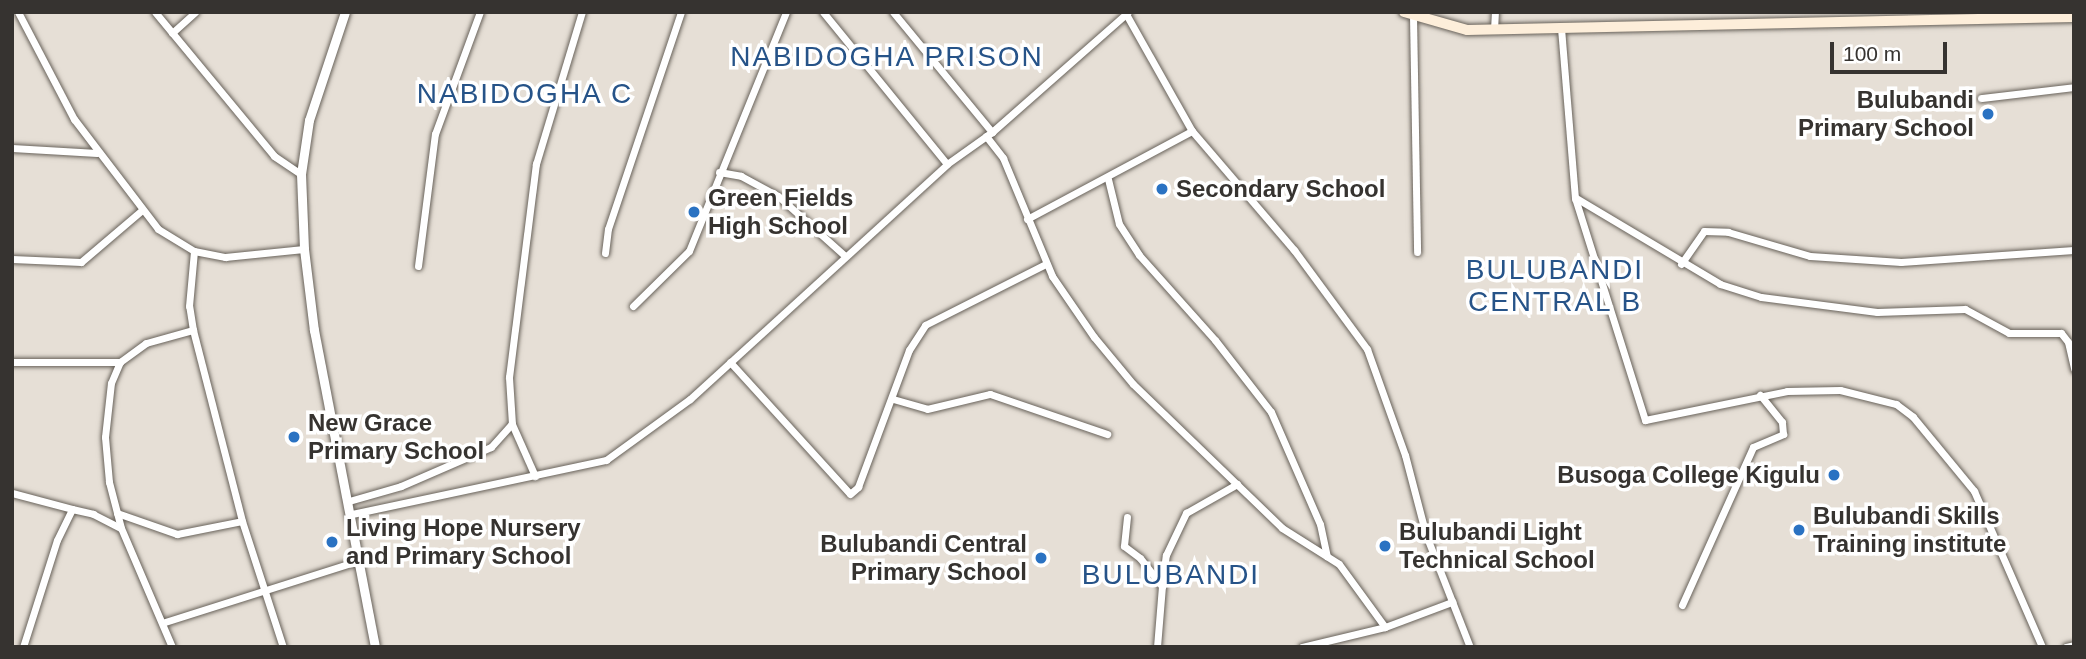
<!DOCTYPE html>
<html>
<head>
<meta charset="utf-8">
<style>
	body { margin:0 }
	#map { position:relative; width:2086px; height:659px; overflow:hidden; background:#e6dfd6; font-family:Helvetica,sans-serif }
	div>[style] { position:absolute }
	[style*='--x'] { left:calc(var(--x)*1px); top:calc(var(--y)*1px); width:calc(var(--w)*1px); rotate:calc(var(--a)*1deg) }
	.roads { filter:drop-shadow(0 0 2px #68625a) drop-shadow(0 0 2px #68625a) }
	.minor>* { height:7px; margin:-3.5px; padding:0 3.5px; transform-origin:3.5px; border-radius:3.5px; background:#fff }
	.tertiary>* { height:9px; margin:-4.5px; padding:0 4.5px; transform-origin:4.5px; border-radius:4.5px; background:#fff }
	.secondary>* { height:10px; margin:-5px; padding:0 5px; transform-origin:5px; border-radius:5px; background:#fdeeda }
	.dots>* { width:19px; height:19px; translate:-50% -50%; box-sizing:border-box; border:4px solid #fff; border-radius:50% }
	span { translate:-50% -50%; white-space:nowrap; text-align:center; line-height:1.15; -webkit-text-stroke:7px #fff; paint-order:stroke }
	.poi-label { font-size:24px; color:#363330; font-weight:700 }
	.right { translate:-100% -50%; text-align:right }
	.left { translate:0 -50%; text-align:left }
	.quarter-label { font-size:28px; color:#265388; letter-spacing:2px }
	.frame { position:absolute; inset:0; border:14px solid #363330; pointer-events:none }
	.scale { position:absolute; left:1830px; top:42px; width:117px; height:32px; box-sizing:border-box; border:4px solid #363330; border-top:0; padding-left:9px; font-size:21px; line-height:24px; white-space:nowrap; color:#363330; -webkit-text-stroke:5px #fff; paint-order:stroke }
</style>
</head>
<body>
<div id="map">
	<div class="roads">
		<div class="minor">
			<div style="--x:18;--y:12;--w:121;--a:62.4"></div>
			<div style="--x:74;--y:119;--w:138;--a:52.6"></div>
			<div style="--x:158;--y:229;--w:42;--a:31.4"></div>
			<div style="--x:194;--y:251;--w:32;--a:11"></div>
			<div style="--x:225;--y:257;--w:79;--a:-5.8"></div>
			<div style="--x:155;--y:12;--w:187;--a:50.4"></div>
			<div style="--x:274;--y:156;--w:32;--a:34"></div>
			<div style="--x:823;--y:12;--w:196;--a:50.8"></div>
			<div style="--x:893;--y:12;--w:156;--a:50.5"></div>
			<div style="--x:1126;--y:14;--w:134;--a:60.6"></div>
			<div style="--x:1192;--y:131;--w:157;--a:49.4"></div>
			<div style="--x:1294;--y:250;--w:123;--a:53.6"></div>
			<div style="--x:1367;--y:349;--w:113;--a:70.3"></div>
			<div style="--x:1405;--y:455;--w:83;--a:75.3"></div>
			<div style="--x:1426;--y:535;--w:120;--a:68.6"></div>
			<div style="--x:1413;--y:16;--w:236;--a:89"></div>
			<div style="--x:1561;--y:28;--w:171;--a:85.3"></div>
			<div style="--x:1575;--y:198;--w:233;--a:72.5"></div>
			<div style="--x:1645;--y:420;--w:145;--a:-11.5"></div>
			<div style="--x:1787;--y:391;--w:53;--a:-1.1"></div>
			<div style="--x:1840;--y:390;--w:58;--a:14"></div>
			<div style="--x:1896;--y:404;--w:21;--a:37"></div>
			<div style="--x:1913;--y:417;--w:96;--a:50.5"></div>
			<div style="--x:1974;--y:491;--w:170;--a:66.4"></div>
			<div style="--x:1494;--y:30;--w:18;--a:-87"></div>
			<div style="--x:172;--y:33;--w:31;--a:-42"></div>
			<div style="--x:1981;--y:98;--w:94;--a:-6.7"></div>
			<div style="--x:986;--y:136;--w:28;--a:52"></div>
			<div style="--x:1003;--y:158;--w:128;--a:67.4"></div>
			<div style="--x:1052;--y:276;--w:74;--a:55.5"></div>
			<div style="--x:1094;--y:337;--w:61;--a:50.3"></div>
			<div style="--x:1133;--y:384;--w:207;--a:44"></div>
			<div style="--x:1282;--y:528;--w:67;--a:32.3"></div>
			<div style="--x:1339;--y:564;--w:78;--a:53.9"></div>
			<div style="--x:12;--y:148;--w:85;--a:3.4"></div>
			<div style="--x:719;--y:172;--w:22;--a:10"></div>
			<div style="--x:741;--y:176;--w:42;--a:28.4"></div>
			<div style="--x:778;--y:196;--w:90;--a:41.8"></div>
			<div style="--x:1108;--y:179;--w:46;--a:76.3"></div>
			<div style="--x:1119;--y:224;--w:37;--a:57"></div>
			<div style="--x:1139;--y:255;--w:114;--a:48.2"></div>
			<div style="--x:1215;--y:340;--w:91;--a:52.1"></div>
			<div style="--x:1271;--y:412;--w:122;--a:66.4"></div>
			<div style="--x:1320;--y:524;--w:33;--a:78"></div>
			<div style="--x:1576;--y:198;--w:168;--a:30.8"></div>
			<div style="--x:1720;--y:284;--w:43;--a:17.6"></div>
			<div style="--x:1761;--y:297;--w:117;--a:7.4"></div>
			<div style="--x:1877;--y:312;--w:88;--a:-2"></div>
			<div style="--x:1965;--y:309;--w:50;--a:28.6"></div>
			<div style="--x:2009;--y:333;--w:52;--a:0"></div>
			<div style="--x:2061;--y:333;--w:11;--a:52"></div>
			<div style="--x:2068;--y:342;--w:28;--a:77"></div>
			<div style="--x:1027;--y:219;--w:187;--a:-28.1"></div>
			<div style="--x:605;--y:253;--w:24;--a:-83"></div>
			<div style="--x:608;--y:229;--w:229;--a:-71.4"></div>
			<div style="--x:12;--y:259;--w:69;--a:2.5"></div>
			<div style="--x:81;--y:262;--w:80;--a:-40.4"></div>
			<div style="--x:1681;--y:264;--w:40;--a:-55.1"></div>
			<div style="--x:1704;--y:231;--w:24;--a:2"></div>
			<div style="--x:1728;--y:232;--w:85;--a:16.3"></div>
			<div style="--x:1810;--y:256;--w:91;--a:3.8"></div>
			<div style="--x:1901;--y:262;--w:173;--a:-4"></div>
			<div style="--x:418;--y:266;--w:133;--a:-82.7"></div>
			<div style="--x:435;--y:134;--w:130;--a:-69.8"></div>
			<div style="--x:633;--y:306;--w:78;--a:-44.5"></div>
			<div style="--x:689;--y:251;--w:258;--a:-67.9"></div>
			<div style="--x:193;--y:330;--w:197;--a:75.6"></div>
			<div style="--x:12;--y:362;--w:108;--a:0"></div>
			<div style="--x:730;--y:362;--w:178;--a:47.7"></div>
			<div style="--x:850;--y:494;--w:11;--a:-41"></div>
			<div style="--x:858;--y:487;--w:146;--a:-69.6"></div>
			<div style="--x:909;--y:350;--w:30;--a:-57"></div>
			<div style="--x:925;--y:325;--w:136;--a:-26.8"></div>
			<div style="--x:893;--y:399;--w:35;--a:16"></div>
			<div style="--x:927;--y:409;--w:65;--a:-13.4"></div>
			<div style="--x:990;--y:394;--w:124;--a:18.9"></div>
			<div style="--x:512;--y:424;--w:57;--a:66.1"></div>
			<div style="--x:12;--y:493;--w:62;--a:14.9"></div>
			<div style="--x:349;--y:501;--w:54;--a:-16.1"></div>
			<div style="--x:401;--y:486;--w:98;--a:-23.4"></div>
			<div style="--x:491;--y:447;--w:31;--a:-48"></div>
			<div style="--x:512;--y:424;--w:47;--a:-93.7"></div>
			<div style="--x:509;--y:377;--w:215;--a:-82.8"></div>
			<div style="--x:536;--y:164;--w:159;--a:-73.2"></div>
			<div style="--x:117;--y:513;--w:64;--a:19.3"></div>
			<div style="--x:177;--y:534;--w:66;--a:-11.3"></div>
			<div style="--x:242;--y:521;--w:133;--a:72"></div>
			<div style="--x:352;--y:514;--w:260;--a:-12"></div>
			<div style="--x:606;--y:460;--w:104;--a:-36"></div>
			<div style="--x:690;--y:399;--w:348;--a:-42.4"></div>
			<div style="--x:947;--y:164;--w:55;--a:-35.4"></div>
			<div style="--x:992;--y:132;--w:181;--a:-41.4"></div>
			<div style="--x:1127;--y:517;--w:29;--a:96"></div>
			<div style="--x:1124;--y:546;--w:20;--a:37"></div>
			<div style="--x:1140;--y:558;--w:36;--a:52"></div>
			<div style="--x:1162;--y:586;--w:61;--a:94.7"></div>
			<div style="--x:1162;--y:586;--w:31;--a:-83"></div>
			<div style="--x:1166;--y:555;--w:47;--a:-64.5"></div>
			<div style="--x:1186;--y:513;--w:59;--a:-29.6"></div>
			<div style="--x:1682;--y:605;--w:173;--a:-65.8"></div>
			<div style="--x:1753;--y:447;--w:33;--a:-23"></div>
			<div style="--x:1783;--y:434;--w:12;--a:-95"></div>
			<div style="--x:1782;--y:422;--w:35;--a:-129"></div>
			<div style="--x:165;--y:622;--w:206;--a:-17.6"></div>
			<div style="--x:23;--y:647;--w:112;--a:-72.4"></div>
			<div style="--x:57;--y:540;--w:34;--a:-64"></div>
			<div style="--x:72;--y:509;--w:22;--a:13"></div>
			<div style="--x:93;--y:514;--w:31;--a:27"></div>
			<div style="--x:172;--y:647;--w:129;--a:-113.2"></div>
			<div style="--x:121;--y:528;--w:48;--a:-104.6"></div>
			<div style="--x:109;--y:482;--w:45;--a:-95.1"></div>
			<div style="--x:105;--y:437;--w:54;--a:-83.7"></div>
			<div style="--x:111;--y:383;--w:23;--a:-67"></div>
			<div style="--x:120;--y:362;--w:32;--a:-36"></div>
			<div style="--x:146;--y:343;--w:49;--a:-15.5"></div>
			<div style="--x:193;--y:330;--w:24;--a:-99"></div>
			<div style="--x:189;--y:306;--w:55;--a:-84.8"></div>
			<div style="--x:1302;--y:647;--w:85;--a:-13.5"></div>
			<div style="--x:1385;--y:627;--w:72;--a:-20.5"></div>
			<div style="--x:2066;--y:647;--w:8;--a:-14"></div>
		</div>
		<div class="tertiary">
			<div style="--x:345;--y:12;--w:114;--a:108.4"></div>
			<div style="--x:309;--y:120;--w:55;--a:98.4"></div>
			<div style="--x:301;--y:174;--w:75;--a:87.7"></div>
			<div style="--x:304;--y:249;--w:82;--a:83"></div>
			<div style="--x:314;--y:330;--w:323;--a:79.1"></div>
		</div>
		<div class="secondary">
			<div style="--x:1404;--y:12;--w:66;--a:15.9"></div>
			<div style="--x:1467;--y:30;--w:607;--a:-1.23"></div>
		</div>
	</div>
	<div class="dots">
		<div style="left:1988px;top:114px;background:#2a72c2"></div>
		<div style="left:1162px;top:189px;background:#2a72c2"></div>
		<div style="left:694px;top:212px;background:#2a72c2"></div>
		<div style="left:294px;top:437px;background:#2a72c2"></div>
		<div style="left:1834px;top:475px;background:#2a72c2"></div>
		<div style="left:1799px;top:530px;background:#2a72c2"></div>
		<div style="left:332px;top:542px;background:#2a72c2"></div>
		<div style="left:1385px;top:546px;background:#2a72c2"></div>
		<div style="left:1041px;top:558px;background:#2a72c2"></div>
	</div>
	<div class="poi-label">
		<span class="right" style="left:1974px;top:114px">Bulubandi<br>Primary School</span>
		<span class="left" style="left:1176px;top:189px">Secondary School</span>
		<span class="left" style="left:708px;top:212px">Green Fields<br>High School</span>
		<span class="left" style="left:308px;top:437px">New Grace<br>Primary School</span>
		<span class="right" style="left:1820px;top:475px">Busoga College Kigulu</span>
		<span class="left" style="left:1813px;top:530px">Bulubandi Skills<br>Training institute</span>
		<span class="left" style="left:346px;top:542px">Living Hope Nursery<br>and Primary School</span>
		<span class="left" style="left:1399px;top:546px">Bulubandi Light<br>Technical School</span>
		<span class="right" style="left:1027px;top:558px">Bulubandi Central<br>Primary School</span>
	</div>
	<div class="quarter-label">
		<span style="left:887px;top:57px">NABIDOGHA PRISON</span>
		<span style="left:525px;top:94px">NABIDOGHA C</span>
		<span style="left:1555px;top:286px">BULUBANDI<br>CENTRAL B</span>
		<span style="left:1171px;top:575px">BULUBANDI</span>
	</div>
	<div class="frame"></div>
	<div class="scale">100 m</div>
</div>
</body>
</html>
